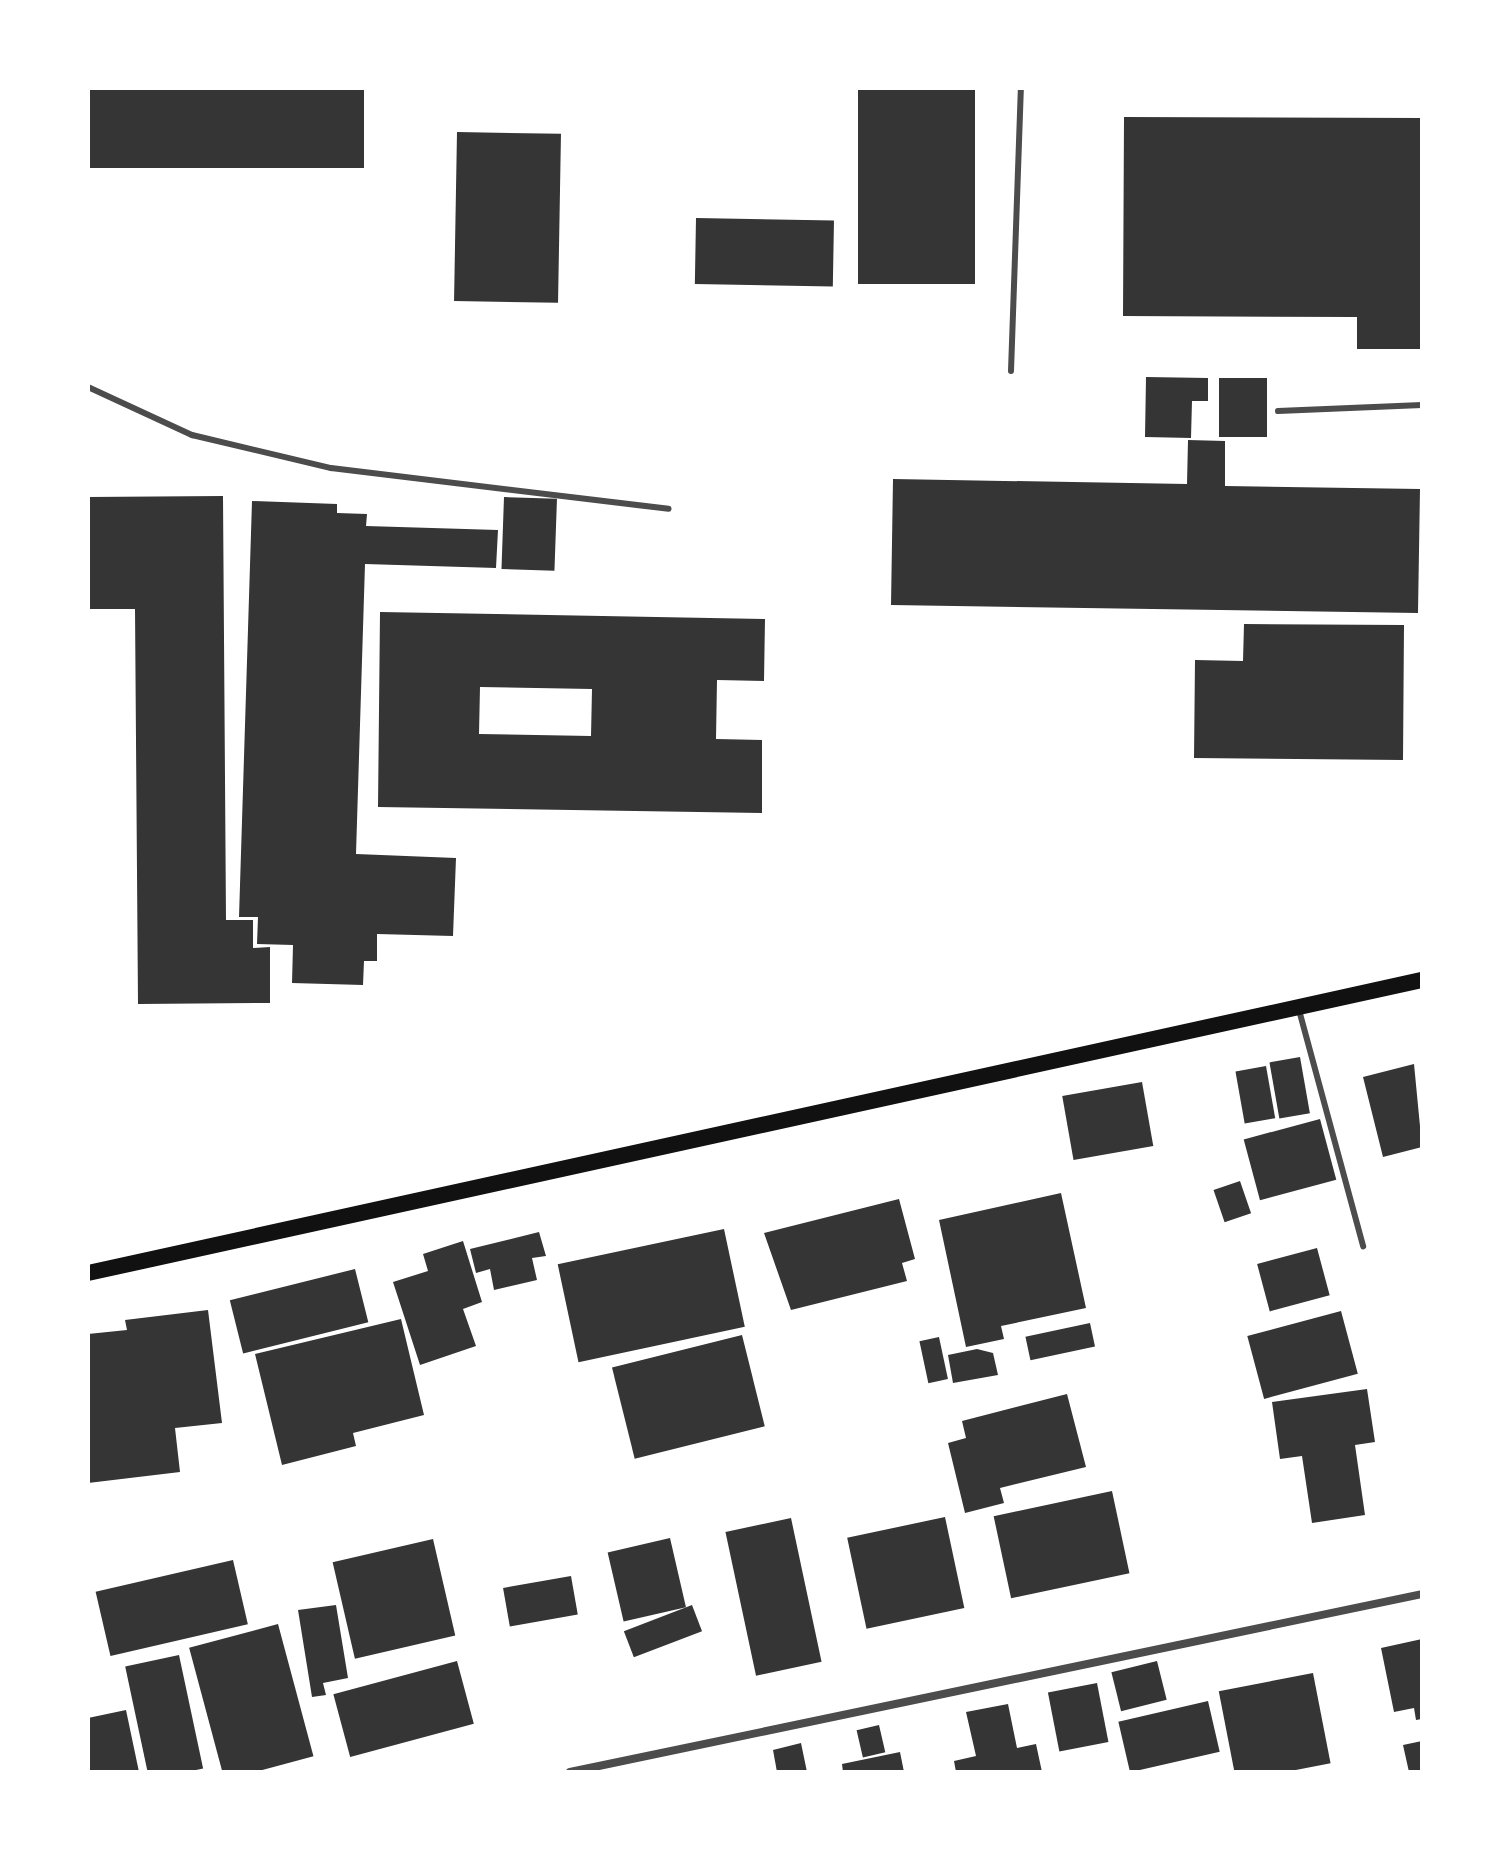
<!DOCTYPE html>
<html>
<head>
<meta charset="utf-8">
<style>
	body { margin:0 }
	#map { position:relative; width:1510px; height:1860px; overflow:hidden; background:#fff; font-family:Manrope,sans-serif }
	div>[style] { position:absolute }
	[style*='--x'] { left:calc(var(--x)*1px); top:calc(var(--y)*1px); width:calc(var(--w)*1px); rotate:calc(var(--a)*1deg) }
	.building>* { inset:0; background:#353535; transform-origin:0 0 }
	.service>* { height:6px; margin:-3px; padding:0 3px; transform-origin:3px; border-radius:3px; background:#4c4c4c }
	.minor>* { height:8px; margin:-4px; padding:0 4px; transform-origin:4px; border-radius:4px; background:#4c4c4c }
	.secondary>* { height:16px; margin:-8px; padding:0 8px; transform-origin:8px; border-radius:8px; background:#111 }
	span { translate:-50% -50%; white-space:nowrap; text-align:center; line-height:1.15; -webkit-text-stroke:8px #fff; paint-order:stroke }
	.frame { position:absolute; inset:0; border:90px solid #fff; pointer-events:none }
</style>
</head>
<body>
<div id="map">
	<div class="building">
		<div style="left:88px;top:88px;width:276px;height:80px"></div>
		<div style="left:858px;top:88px;width:117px;height:196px"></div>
		<div style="clip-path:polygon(1124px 117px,1422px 118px,1422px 349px,1357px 349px,1357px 317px,1123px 316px)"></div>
		<div style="left:457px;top:132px;width:104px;height:169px;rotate:1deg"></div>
		<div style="left:696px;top:218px;width:138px;height:66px;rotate:1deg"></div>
		<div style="clip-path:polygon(1146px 377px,1208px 378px,1208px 401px,1192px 401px,1191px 438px,1145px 437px)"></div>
		<div style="left:1219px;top:378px;width:48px;height:59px"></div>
		<div style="clip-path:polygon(1188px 440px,1225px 441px,1225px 486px,1420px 489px,1418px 613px,891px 605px,893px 479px,1187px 484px)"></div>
		<div style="clip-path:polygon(223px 496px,226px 920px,253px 920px,253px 948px,270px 947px,270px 1003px,138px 1004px,135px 609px,88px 609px,88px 497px)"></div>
		<div style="left:504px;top:497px;width:53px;height:72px;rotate:2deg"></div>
		<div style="clip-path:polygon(252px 501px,337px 504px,337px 513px,367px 514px,366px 526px,498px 530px,496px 568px,365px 564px,356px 854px,456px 858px,453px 936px,377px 934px,377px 961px,364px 961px,363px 985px,292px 983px,293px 945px,257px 944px,258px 917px,239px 917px)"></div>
		<div style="clip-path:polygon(evenodd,380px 612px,765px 619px,764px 681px,717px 680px,716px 739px,762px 740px,762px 813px,378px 807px,380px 612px,480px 687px,592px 689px,591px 736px,479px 734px,480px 687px)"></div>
		<div style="clip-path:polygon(1244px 624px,1404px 625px,1403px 760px,1194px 758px,1195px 660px,1243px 661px)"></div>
		<div style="left:1300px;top:1057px;width:57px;height:31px;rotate:80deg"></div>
		<div style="clip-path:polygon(1414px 1064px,1422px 1147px,1383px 1157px,1363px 1077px)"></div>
		<div style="left:1266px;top:1066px;width:53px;height:31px;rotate:80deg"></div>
		<div style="left:1142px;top:1082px;width:65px;height:81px;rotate:80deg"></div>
		<div style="left:1320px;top:1119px;width:63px;height:79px;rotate:75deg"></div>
		<div style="left:1240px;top:1181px;width:34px;height:28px;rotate:71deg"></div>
		<div style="clip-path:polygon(1061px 1193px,1086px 1308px,1001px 1326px,1004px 1339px,966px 1347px,939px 1220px)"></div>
		<div style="clip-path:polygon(899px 1199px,915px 1259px,902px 1263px,907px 1281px,791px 1310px,764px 1233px)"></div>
		<div style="left:724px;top:1229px;width:100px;height:170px;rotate:78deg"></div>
		<div style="clip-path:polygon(539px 1232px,546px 1256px,532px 1258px,537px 1280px,494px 1290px,490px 1269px,476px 1273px,470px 1249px)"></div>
		<div style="clip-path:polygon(463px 1241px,482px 1302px,463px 1309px,476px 1346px,420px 1365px,393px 1282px,428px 1271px,423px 1254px)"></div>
		<div style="left:1317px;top:1248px;width:49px;height:62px;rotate:75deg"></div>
		<div style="left:355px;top:1269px;width:55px;height:129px;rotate:76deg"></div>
		<div style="clip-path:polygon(208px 1310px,222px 1423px,175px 1428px,180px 1472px,88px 1483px,88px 1334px,127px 1330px,125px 1320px)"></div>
		<div style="left:1341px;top:1311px;width:65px;height:97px;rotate:75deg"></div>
		<div style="clip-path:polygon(401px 1319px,424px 1415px,353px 1433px,356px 1446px,282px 1465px,255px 1354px)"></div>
		<div style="left:1090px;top:1323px;width:24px;height:66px;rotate:78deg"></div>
		<div style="left:742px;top:1335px;width:94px;height:134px;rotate:76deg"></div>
		<div style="left:939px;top:1337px;width:43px;height:20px;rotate:78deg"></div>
		<div style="clip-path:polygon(977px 1349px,993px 1353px,998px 1375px,953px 1383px,948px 1355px)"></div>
		<div style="clip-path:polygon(1367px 1389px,1375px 1442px,1355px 1445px,1365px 1515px,1312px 1523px,1302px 1456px,1280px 1459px,1272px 1402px)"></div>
		<div style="clip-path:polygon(1067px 1394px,1086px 1467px,1000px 1488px,1004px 1503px,965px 1513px,948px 1443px,966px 1438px,962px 1421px)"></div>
		<div style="left:1112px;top:1491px;width:84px;height:121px;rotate:78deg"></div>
		<div style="left:945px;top:1517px;width:93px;height:100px;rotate:78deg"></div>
		<div style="left:791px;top:1518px;width:147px;height:67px;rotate:78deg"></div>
		<div style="left:670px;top:1538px;width:71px;height:64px;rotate:77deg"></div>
		<div style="left:433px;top:1539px;width:99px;height:103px;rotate:77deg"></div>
		<div style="left:233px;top:1560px;width:66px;height:141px;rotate:77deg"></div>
		<div style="left:571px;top:1576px;width:39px;height:69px;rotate:80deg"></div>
		<div style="clip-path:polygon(336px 1605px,348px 1678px,323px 1683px,326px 1695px,312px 1697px,298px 1610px)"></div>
		<div style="left:692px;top:1605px;width:28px;height:73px;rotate:69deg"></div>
		<div style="left:278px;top:1624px;width:137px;height:92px;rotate:75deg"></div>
		<div style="clip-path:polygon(1422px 1639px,1422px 1719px,1416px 1720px,1414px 1708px,1394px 1712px,1381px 1648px)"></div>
		<div style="left:179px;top:1655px;width:116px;height:55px;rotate:78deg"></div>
		<div style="left:457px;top:1661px;width:65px;height:128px;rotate:75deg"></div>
		<div style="left:1157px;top:1661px;width:40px;height:47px;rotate:76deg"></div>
		<div style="left:1313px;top:1673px;width:92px;height:96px;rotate:79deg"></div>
		<div style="left:1097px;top:1683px;width:60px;height:50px;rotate:79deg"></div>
		<div style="left:1208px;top:1701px;width:52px;height:92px;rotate:77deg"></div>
		<div style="clip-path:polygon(1008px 1704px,1017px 1748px,1036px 1744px,1042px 1772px,956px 1772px,954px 1761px,976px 1756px,966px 1712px)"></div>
		<div style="clip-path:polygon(126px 1710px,139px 1772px,88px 1772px,88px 1718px)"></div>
		<div style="left:879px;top:1725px;width:28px;height:23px;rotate:77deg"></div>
		<div style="clip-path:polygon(1422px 1741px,1422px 1772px,1409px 1772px,1403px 1745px)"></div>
		<div style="clip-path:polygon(801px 1743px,807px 1772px,777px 1772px,773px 1750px)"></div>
		<div style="clip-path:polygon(900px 1752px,904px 1772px,843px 1772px,842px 1764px)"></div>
	</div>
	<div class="service">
		<div style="--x:1011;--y:371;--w:283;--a:-88"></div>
		<div style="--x:88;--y:387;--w:115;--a:24.8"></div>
		<div style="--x:192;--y:435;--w:143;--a:13.4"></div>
		<div style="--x:331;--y:468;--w:340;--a:6.9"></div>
		<div style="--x:1278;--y:411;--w:144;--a:-2.4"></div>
		<div style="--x:1299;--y:1010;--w:245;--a:74.8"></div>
	</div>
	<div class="minor">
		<div style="--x:570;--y:1772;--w:870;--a:-11.8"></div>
	</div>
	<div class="secondary">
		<div style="--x:88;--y:1273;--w:1366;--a:-12.39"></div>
	</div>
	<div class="frame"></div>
</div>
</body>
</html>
